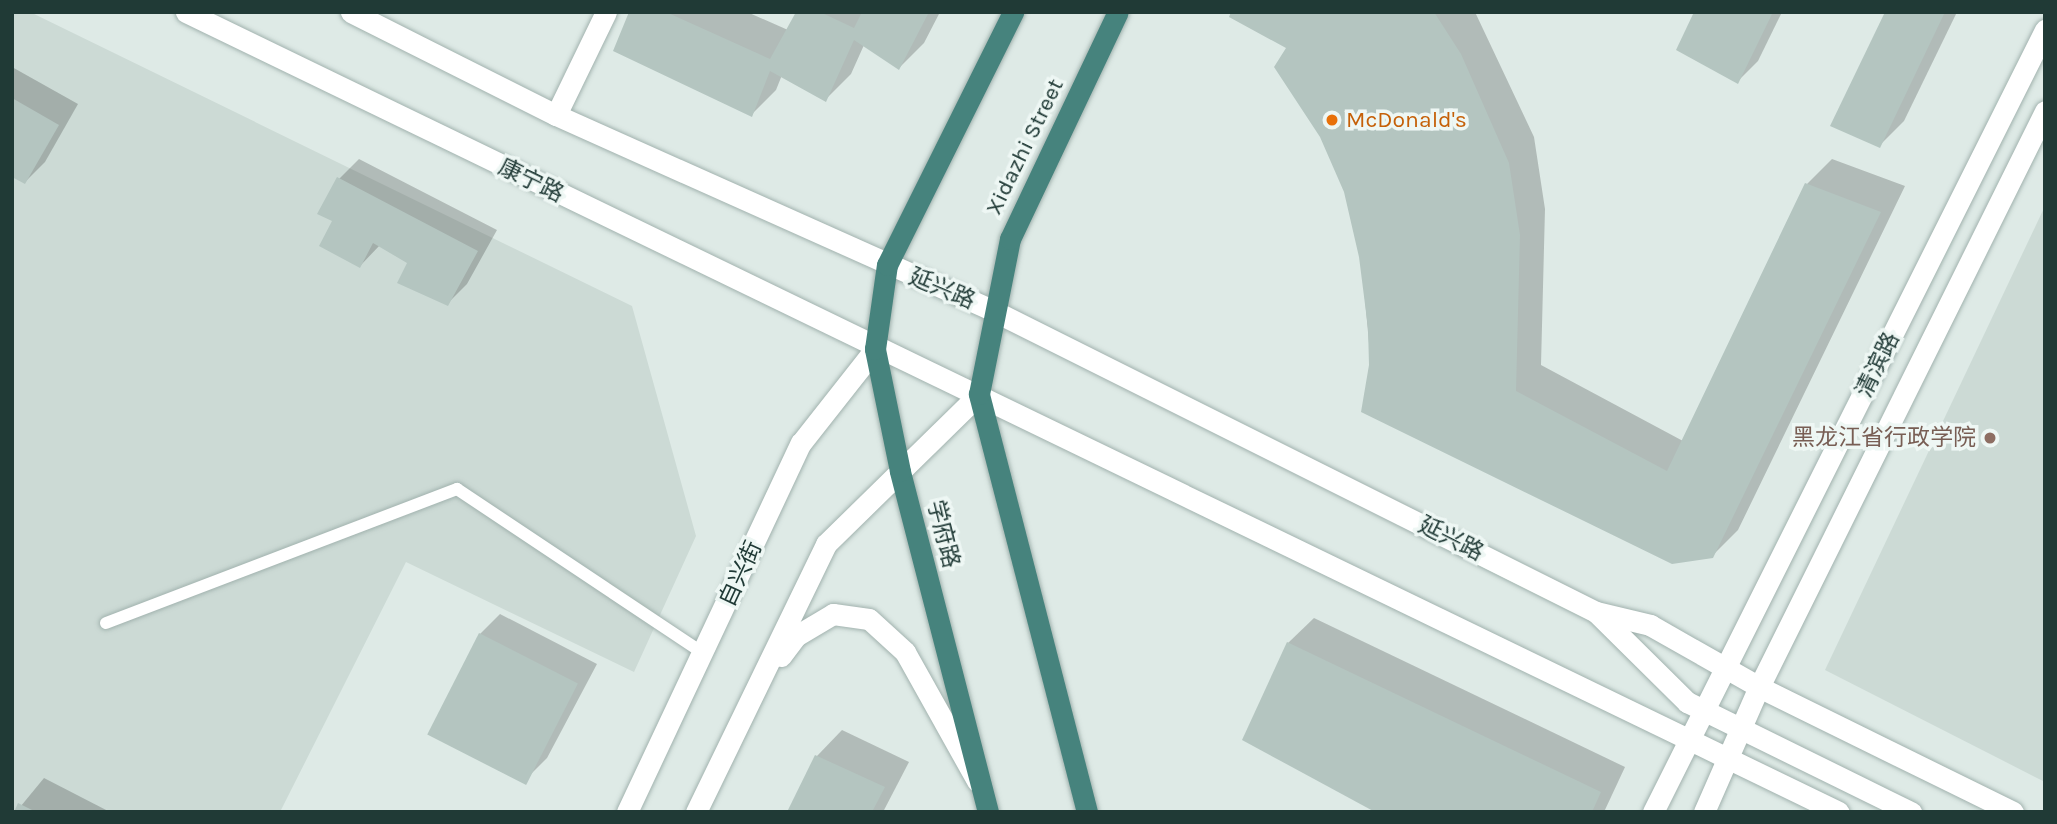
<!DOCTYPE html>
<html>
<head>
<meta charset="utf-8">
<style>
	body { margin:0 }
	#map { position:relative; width:2057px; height:824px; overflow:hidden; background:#deeae6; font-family:Karla,"Noto Sans SC",sans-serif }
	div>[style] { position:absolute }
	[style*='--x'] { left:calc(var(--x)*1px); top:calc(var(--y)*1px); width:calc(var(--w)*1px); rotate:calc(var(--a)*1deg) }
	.built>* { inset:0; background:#ccdad5 }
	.shadow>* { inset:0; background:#0003 }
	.building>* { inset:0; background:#b4c5c0; transform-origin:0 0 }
	.roads { filter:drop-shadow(0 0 2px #a1b2ae) drop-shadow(0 0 2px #a1b2ae) }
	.service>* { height:12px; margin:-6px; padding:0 6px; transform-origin:6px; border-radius:6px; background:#fff }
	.minor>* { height:21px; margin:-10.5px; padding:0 10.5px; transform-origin:10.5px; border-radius:10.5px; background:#fff }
	.secondary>* { height:21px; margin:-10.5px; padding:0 10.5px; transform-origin:10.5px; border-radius:10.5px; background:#fff }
	.trunk>* { height:21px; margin:-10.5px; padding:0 10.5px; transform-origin:10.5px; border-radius:10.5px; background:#46837d }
	.dots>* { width:19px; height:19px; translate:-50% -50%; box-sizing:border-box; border:4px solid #eef7f4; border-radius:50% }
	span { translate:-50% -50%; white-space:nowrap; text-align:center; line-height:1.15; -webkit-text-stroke:7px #eef7f4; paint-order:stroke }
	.food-label { font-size:23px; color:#c56008 }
	.left { translate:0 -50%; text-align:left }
	.street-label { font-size:23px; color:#203a36 }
	.education-label { font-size:23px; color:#785e54 }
	.right { translate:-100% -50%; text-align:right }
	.frame { position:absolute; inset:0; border:14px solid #203a36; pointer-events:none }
</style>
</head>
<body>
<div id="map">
	<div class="built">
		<div style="clip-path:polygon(12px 12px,30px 12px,632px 306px,696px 536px,634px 672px,406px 562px,280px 812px,12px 812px)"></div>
		<div style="clip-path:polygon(2045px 206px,2045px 782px,1825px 670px)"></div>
	</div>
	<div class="shadow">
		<div style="clip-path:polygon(631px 12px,747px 12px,788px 30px,798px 12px,940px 12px,924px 43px,899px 68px,864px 45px,851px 74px,826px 99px,782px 75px,776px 90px,751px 115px)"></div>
		<div style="clip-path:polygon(1233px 12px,1475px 12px,1534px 137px,1545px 209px,1541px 365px,1683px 441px,1807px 184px,1832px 159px,1905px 186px,1738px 530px,1712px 556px,1371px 365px,1361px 256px,1346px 191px,1289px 48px)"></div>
		<div style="clip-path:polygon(1696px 12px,1782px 12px,1758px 61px,1738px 81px)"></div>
		<div style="clip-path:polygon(1887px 12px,1957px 12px,1904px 121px,1879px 146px)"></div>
		<div style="clip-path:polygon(12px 67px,78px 104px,45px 162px,25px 182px,12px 175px)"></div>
		<div style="clip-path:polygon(359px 159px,497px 230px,467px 284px,447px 304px,409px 262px,380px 245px,360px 266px,334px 220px,339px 179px)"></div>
		<div style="clip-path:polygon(500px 614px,597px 664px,547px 758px,527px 778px,480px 634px)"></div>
		<div style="clip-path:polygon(1314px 618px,1625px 767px,1604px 812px,1379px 812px,1245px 739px,1288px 643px)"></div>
		<div style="clip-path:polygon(842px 730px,909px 762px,883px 812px,789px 812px,817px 756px)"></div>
		<div style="clip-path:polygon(44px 778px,110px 812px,16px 812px)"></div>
	</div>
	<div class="building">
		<div style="clip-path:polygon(629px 12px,666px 12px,770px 59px,796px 12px,820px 12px,854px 28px,862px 12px,929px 12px,899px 70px,854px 40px,826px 102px,770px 71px,752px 117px,613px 51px)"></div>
		<div style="clip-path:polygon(1231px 12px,1434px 12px,1461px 54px,1509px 163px,1520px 235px,1516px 391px,1667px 471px,1805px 183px,1881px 212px,1713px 558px,1672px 564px,1361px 412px,1369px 365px,1368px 328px,1359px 257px,1344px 192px,1320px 137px,1274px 67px,1286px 48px,1229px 17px)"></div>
		<div style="clip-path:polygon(1694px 12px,1773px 12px,1738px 84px,1676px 50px)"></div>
		<div style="clip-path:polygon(1885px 12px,1945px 12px,1880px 148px,1830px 126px)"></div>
		<div style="clip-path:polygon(12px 98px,59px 125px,25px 184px,12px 177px)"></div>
		<div style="clip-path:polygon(337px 177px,478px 251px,448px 306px,397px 283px,407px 263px,373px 243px,360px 268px,319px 246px,332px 221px,317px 214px)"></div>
		<div style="left:479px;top:633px;width:111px;height:114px;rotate:27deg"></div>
		<div style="clip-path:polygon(1287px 642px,1601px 792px,1592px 812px,1375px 812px,1242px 740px)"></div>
		<div style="clip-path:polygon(815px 755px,885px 787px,872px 812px,787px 812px)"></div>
		<div style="clip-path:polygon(18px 803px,36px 812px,14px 812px)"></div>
	</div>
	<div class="roads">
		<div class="service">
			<div style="--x:106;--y:623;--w:376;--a:-20.9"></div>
			<div style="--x:457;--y:489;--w:297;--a:33.7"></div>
		</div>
		<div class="minor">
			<div style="--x:556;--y:115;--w:114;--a:-64.1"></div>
		</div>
		<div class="secondary">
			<div style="--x:186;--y:12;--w:1836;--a:25.83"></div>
			<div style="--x:351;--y:12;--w:229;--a:26.7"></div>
			<div style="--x:556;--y:115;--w:478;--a:24.1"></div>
			<div style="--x:992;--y:310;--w:675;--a:26.57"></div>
			<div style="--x:1596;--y:612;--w:56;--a:13.5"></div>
			<div style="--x:1650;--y:625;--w:125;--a:29.6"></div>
			<div style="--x:1759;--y:687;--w:283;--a:26.2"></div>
			<div style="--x:1597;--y:613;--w:127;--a:44.7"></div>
			<div style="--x:1687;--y:702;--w:250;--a:26.2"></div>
			<div style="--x:781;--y:656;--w:25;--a:-53"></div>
			<div style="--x:796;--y:636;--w:43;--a:-30.7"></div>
			<div style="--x:833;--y:614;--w:36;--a:8"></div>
			<div style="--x:869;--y:619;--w:49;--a:42.5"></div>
			<div style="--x:905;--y:652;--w:148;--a:60.8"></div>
			<div style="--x:627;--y:812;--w:408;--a:-64.8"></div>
			<div style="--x:801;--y:443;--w:120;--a:-51.8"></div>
			<div style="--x:696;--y:812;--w:298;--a:-64.1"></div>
			<div style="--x:826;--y:544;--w:214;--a:-44.4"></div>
			<div style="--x:1653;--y:812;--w:875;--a:-63.38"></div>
			<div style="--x:1704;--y:812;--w:137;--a:-66.3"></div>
			<div style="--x:1759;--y:687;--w:643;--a:-63.59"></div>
		</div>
		<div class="trunk">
			<div style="--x:988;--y:812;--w:352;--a:-104.5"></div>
			<div style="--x:900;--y:471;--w:125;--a:-101.6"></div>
			<div style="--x:875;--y:349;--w:85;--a:-81.9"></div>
			<div style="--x:887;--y:265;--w:283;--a:-63.5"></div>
			<div style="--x:1087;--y:812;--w:432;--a:-104.5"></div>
			<div style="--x:979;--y:394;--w:158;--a:-78.7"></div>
			<div style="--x:1010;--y:239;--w:251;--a:-64.6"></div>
		</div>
	</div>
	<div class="dots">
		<div style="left:1332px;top:120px;background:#e8710a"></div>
		<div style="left:1990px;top:438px;background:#8d6e63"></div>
	</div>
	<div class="food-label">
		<span class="left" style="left:1346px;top:120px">McDonald's</span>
	</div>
	<div class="street-label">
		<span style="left:1025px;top:147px;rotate:-64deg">Xidazhi Street</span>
		<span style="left:531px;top:181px;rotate:26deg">康宁路</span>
		<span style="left:942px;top:289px;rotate:23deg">延兴路</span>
		<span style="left:1878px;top:365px;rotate:-64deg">清滨路</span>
		<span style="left:943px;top:534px;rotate:76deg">学府路</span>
		<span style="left:1451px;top:539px;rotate:27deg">延兴路</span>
		<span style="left:741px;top:574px;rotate:-65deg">自兴街</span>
	</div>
	<div class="education-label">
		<span class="right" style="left:1976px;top:438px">黑龙江省行政学院</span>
	</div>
	<div class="frame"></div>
</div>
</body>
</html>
